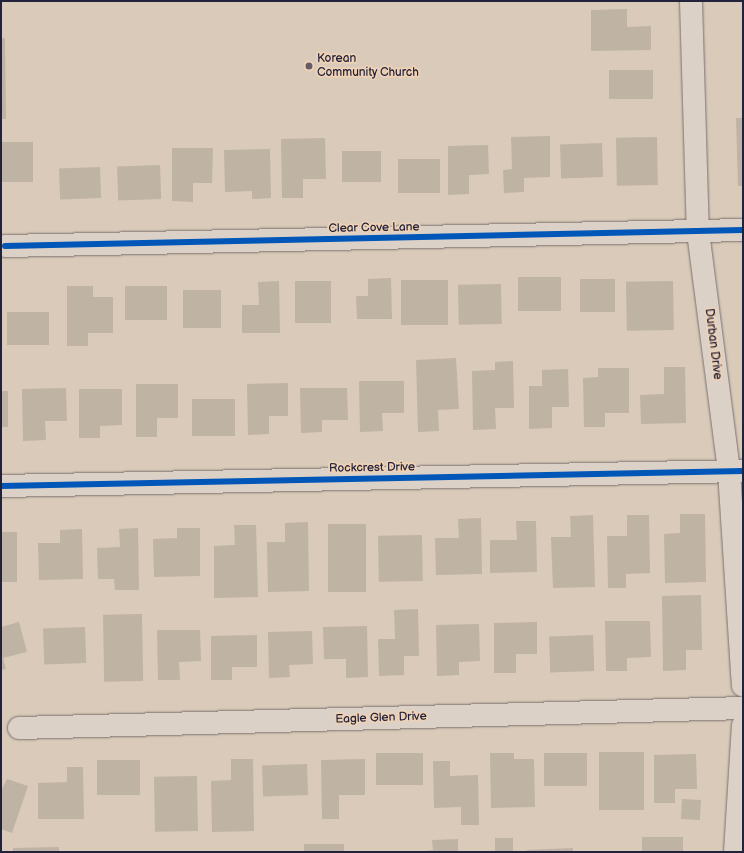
<!DOCTYPE html>
<html>
<head>
<meta charset="utf-8">
<style>
	body { margin:0 }
	#map { position:relative; width:744px; height:853px; overflow:hidden; background:#dacab9; font-family:"Balsamiq Sans",sans-serif }
	div>[style] { position:absolute }
	[style*='--x'] { left:calc(var(--x)*1px); top:calc(var(--y)*1px); width:calc(var(--w)*1px); rotate:calc(var(--a)*1deg) }
	.building>* { inset:0; background:#bfb3a4; transform-origin:0 0 }
	.roads { filter:drop-shadow(0 0 1px #79726f) drop-shadow(0 0 1px #79726f) }
	.minor>* { height:22px; margin:-11px; padding:0 11px; transform-origin:11px; border-radius:11px; background:#dcd1c7 }
	.cycleway>* { height:6px; margin:-3px; padding:0 3px; transform-origin:3px; border-radius:3px; background:#0057b8 }
	.dots>* { width:11px; height:11px; translate:-50% -50%; box-sizing:border-box; border:2px solid #efd2b6; border-radius:50% }
	span { translate:-50% -50%; white-space:nowrap; text-align:center; line-height:1.15; -webkit-text-stroke:3.5px #efd2b6; paint-order:stroke }
	.poi-label { font-size:12px; color:#22223b }
	.left { translate:0 -50%; text-align:left }
	.street-label { font-size:12px; color:#22223b }
	.frame { position:absolute; inset:0; border:2px solid #22223b; pointer-events:none }
</style>
</head>
<body>
<div id="map">
	<div class="building">
		<div style="clip-path:polygon(627px 9px,627px 27px,651px 26px,651px 50px,591px 51px,591px 10px)"></div>
		<div style="clip-path:polygon(1px 38px,5px 38px,6px 119px,1px 119px)"></div>
		<div style="left:653px;top:70px;width:29px;height:44px;rotate:90deg"></div>
		<div style="clip-path:polygon(736px 118px,743px 118px,743px 186px,738px 186px)"></div>
		<div style="clip-path:polygon(550px 136px,550px 177px,524px 178px,524px 192px,504px 193px,503px 170px,512px 169px,511px 137px)"></div>
		<div style="left:657px;top:137px;width:48px;height:41px;rotate:89deg"></div>
		<div style="clip-path:polygon(325px 138px,326px 179px,303px 179px,303px 198px,282px 198px,281px 139px)"></div>
		<div style="left:1px;top:142px;width:32px;height:40px"></div>
		<div style="left:602px;top:143px;width:34px;height:42px;rotate:88deg"></div>
		<div style="clip-path:polygon(488px 145px,489px 174px,469px 175px,469px 194px,448px 195px,448px 146px)"></div>
		<div style="clip-path:polygon(172px 148px,213px 148px,212px 183px,193px 183px,193px 202px,172px 201px)"></div>
		<div style="clip-path:polygon(270px 149px,271px 198px,252px 199px,252px 191px,225px 192px,224px 150px)"></div>
		<div style="left:381px;top:151px;width:31px;height:39px;rotate:90deg"></div>
		<div style="left:398px;top:159px;width:42px;height:34px"></div>
		<div style="left:160px;top:165px;width:34px;height:43px;rotate:88deg"></div>
		<div style="left:100px;top:167px;width:31px;height:41px;rotate:88deg"></div>
		<div style="left:518px;top:277px;width:43px;height:34px"></div>
		<div style="clip-path:polygon(391px 278px,392px 319px,357px 319px,356px 296px,368px 296px,368px 279px)"></div>
		<div style="left:580px;top:279px;width:35px;height:33px"></div>
		<div style="left:448px;top:280px;width:45px;height:47px;rotate:90deg"></div>
		<div style="clip-path:polygon(279px 281px,280px 333px,242px 333px,242px 305px,259px 305px,258px 282px)"></div>
		<div style="left:295px;top:281px;width:36px;height:42px"></div>
		<div style="left:673px;top:281px;width:49px;height:47px;rotate:89deg"></div>
		<div style="left:501px;top:284px;width:40px;height:43px;rotate:89deg"></div>
		<div style="clip-path:polygon(67px 286px,93px 286px,93px 297px,113px 297px,113px 333px,88px 333px,88px 346px,67px 346px)"></div>
		<div style="left:125px;top:286px;width:42px;height:34px"></div>
		<div style="left:221px;top:290px;width:38px;height:38px;rotate:90deg"></div>
		<div style="left:49px;top:312px;width:33px;height:42px;rotate:90deg"></div>
		<div style="clip-path:polygon(456px 358px,459px 409px,438px 410px,439px 431px,418px 432px,416px 360px)"></div>
		<div style="clip-path:polygon(513px 361px,514px 408px,495px 408px,496px 429px,473px 430px,472px 371px,495px 370px,495px 362px)"></div>
		<div style="clip-path:polygon(664px 367px,685px 367px,686px 423px,641px 424px,640px 395px,664px 394px)"></div>
		<div style="clip-path:polygon(598px 368px,629px 368px,629px 413px,605px 413px,605px 427px,584px 427px,583px 378px,598px 377px)"></div>
		<div style="clip-path:polygon(568px 369px,569px 407px,552px 407px,552px 428px,529px 429px,529px 386px,542px 386px,542px 370px)"></div>
		<div style="clip-path:polygon(359px 381px,404px 381px,404px 413px,382px 413px,383px 431px,360px 432px)"></div>
		<div style="clip-path:polygon(288px 383px,288px 416px,269px 416px,269px 434px,248px 435px,247px 384px)"></div>
		<div style="clip-path:polygon(136px 384px,178px 384px,178px 418px,157px 418px,157px 437px,136px 437px)"></div>
		<div style="clip-path:polygon(66px 388px,67px 421px,45px 421px,46px 440px,23px 441px,22px 389px)"></div>
		<div style="clip-path:polygon(300px 388px,347px 388px,348px 420px,322px 420px,322px 432px,301px 433px)"></div>
		<div style="clip-path:polygon(79px 389px,122px 389px,122px 425px,100px 426px,100px 438px,79px 438px)"></div>
		<div style="left:1px;top:391px;width:7px;height:36px"></div>
		<div style="left:192px;top:399px;width:43px;height:37px"></div>
		<div style="clip-path:polygon(680px 514px,705px 514px,706px 582px,665px 583px,664px 534px,680px 533px)"></div>
		<div style="clip-path:polygon(593px 515px,595px 587px,553px 588px,551px 537px,571px 537px,570px 516px)"></div>
		<div style="clip-path:polygon(627px 515px,649px 515px,650px 573px,626px 574px,626px 588px,608px 588px,607px 536px,627px 536px)"></div>
		<div style="clip-path:polygon(481px 518px,482px 574px,436px 575px,435px 538px,459px 538px,458px 519px)"></div>
		<div style="clip-path:polygon(516px 521px,536px 521px,537px 572px,490px 573px,490px 540px,517px 540px)"></div>
		<div style="clip-path:polygon(308px 522px,309px 591px,268px 592px,267px 542px,285px 542px,285px 523px)"></div>
		<div style="left:328px;top:524px;width:38px;height:68px"></div>
		<div style="clip-path:polygon(234px 525px,256px 525px,258px 597px,214px 598px,214px 546px,235px 545px)"></div>
		<div style="clip-path:polygon(138px 528px,139px 590px,115px 590px,114px 579px,98px 579px,97px 548px,120px 547px,119px 529px)"></div>
		<div style="clip-path:polygon(177px 528px,200px 528px,200px 576px,154px 577px,153px 539px,177px 538px)"></div>
		<div style="clip-path:polygon(82px 529px,83px 579px,39px 580px,38px 543px,60px 543px,60px 530px)"></div>
		<div style="left:1px;top:532px;width:16px;height:50px"></div>
		<div style="left:422px;top:535px;width:46px;height:44px;rotate:89deg"></div>
		<div style="clip-path:polygon(701px 595px,702px 650px,686px 650px,686px 670px,663px 671px,662px 596px)"></div>
		<div style="clip-path:polygon(418px 609px,419px 656px,404px 656px,404px 675px,379px 676px,378px 639px,395px 639px,394px 610px)"></div>
		<div style="left:142px;top:614px;width:67px;height:39px;rotate:89deg"></div>
		<div style="clip-path:polygon(605px 621px,650px 621px,651px 657px,627px 658px,627px 671px,606px 671px)"></div>
		<div style="clip-path:polygon(19px 622px,27px 652px,3px 658px,6px 669px,1px 670px,1px 627px)"></div>
		<div style="clip-path:polygon(537px 622px,537px 654px,516px 654px,516px 673px,494px 673px,494px 623px)"></div>
		<div style="clip-path:polygon(479px 624px,480px 661px,459px 662px,459px 675px,437px 676px,436px 625px)"></div>
		<div style="clip-path:polygon(367px 626px,368px 677px,346px 678px,346px 659px,324px 659px,323px 627px)"></div>
		<div style="left:85px;top:627px;width:36px;height:42px;rotate:88deg"></div>
		<div style="clip-path:polygon(157px 630px,200px 630px,201px 661px,179px 662px,180px 680px,158px 680px)"></div>
		<div style="clip-path:polygon(312px 631px,313px 664px,289px 665px,290px 677px,269px 678px,268px 632px)"></div>
		<div style="clip-path:polygon(257px 635px,257px 667px,232px 667px,232px 680px,211px 680px,211px 636px)"></div>
		<div style="left:593px;top:635px;width:36px;height:44px;rotate:88deg"></div>
		<div style="left:599px;top:752px;width:45px;height:58px"></div>
		<div style="left:423px;top:753px;width:32px;height:47px;rotate:90deg"></div>
		<div style="clip-path:polygon(490px 753px,514px 753px,514px 759px,534px 759px,535px 807px,491px 808px)"></div>
		<div style="left:544px;top:753px;width:43px;height:33px"></div>
		<div style="clip-path:polygon(696px 754px,697px 789px,675px 789px,675px 803px,654px 803px,654px 755px)"></div>
		<div style="clip-path:polygon(231px 759px,253px 759px,254px 831px,212px 832px,211px 781px,231px 780px)"></div>
		<div style="clip-path:polygon(365px 759px,365px 795px,339px 795px,339px 819px,322px 819px,321px 760px)"></div>
		<div style="left:140px;top:760px;width:35px;height:43px;rotate:90deg"></div>
		<div style="clip-path:polygon(433px 761px,450px 761px,450px 776px,478px 775px,479px 825px,461px 825px,461px 807px,434px 808px)"></div>
		<div style="left:307px;top:764px;width:31px;height:45px;rotate:88deg"></div>
		<div style="clip-path:polygon(67px 767px,83px 767px,84px 819px,38px 819px,38px 783px,67px 782px)"></div>
		<div style="left:197px;top:776px;width:55px;height:43px;rotate:89deg"></div>
		<div style="clip-path:polygon(7px 779px,28px 786px,12px 833px,1px 829px,1px 791px)"></div>
		<div style="left:682px;top:799px;width:19px;height:20px;rotate:3deg"></div>
		<div style="left:683px;top:837px;width:15px;height:41px;rotate:90deg"></div>
		<div style="left:495px;top:838px;width:18px;height:14px"></div>
		<div style="clip-path:polygon(458px 839px,458px 852px,417px 852px,433px 850px,432px 840px)"></div>
		<div style="left:344px;top:844px;width:8px;height:40px;rotate:90deg"></div>
		<div style="clip-path:polygon(59px 847px,59px 852px,13px 852px,13px 848px)"></div>
		<div style="clip-path:polygon(573px 848px,573px 852px,527px 852px,527px 850px)"></div>
	</div>
	<div class="roads">
		<div class="minor">
			<div style="--x:691;--y:1;--w:231;--a:88.3"></div>
			<div style="--x:698;--y:232;--w:241;--a:82.6"></div>
			<div style="--x:729;--y:471;--w:215;--a:86.3"></div>
			<div style="--x:5;--y:246;--w:738;--a:-1.24"></div>
			<div style="--x:1;--y:486;--w:742;--a:-1.16"></div>
			<div style="--x:19;--y:728;--w:724;--a:-1.58"></div>
			<div style="--x:735;--y:852;--w:127;--a:-86.4"></div>
		</div>
	</div>
	<div class="cycleway">
		<div style="--x:5;--y:246;--w:738;--a:-1.24"></div>
		<div style="--x:1;--y:486;--w:742;--a:-1.16"></div>
	</div>
	<div class="dots">
		<div style="left:309px;top:66px;background:#625d67"></div>
	</div>
	<div class="poi-label">
		<span class="left" style="left:317px;top:66px">Korean<br>Community Church</span>
	</div>
	<div class="street-label">
		<span style="left:374px;top:228px;rotate:-1deg">Clear Cove Lane</span>
		<span style="left:713px;top:344px;rotate:83deg">Durban Drive</span>
		<span style="left:372px;top:468px;rotate:-1deg">Rockcrest Drive</span>
		<span style="left:381px;top:718px;rotate:-2deg">Eagle Glen Drive</span>
	</div>
	<div class="frame"></div>
</div>
</body>
</html>
